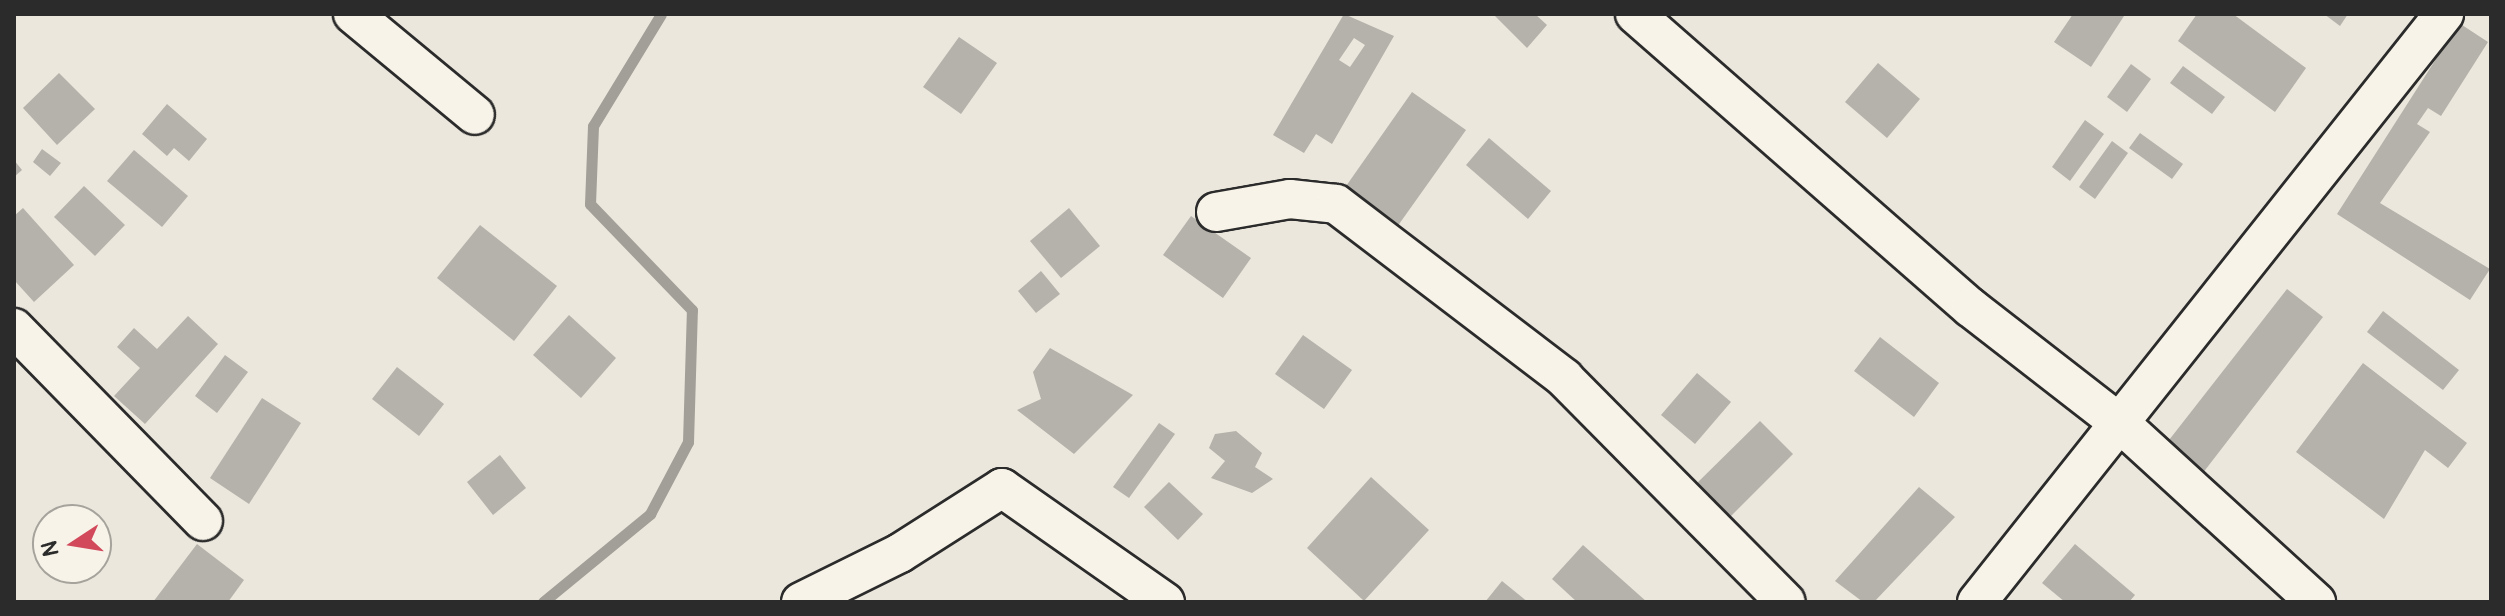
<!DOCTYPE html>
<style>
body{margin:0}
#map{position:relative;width:2505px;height:616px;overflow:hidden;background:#ebe7dd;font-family:Pangolin,sans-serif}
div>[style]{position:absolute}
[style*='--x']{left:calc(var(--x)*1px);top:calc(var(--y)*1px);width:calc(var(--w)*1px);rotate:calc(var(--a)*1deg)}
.stream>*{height:11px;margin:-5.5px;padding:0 5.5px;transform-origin:5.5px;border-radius:5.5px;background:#a29f98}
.building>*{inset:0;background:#b5b2ab}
.roads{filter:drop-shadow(2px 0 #2b2b2b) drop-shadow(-2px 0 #2b2b2b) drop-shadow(0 2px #2b2b2b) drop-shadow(0 -2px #2b2b2b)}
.street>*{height:38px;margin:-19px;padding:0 19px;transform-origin:19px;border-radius:19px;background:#f7f3e8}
span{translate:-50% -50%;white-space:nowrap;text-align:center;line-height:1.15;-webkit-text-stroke:7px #f7f3e8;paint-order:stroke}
.frame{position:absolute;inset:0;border:16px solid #2b2b2b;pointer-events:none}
.north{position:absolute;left:32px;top:504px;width:80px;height:80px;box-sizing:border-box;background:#f7f3e8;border:2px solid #a5a39c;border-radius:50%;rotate:258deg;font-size:22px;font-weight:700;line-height:32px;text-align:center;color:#2b2b2b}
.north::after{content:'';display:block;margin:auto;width:28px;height:36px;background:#d1495b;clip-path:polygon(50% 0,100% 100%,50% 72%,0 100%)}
</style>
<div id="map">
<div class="stream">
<div style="--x:543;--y:602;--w:139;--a:-39.4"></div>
<div style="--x:650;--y:514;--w:81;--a:-62.2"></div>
<div style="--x:688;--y:442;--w:132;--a:-88.3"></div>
<div style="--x:692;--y:310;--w:147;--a:-133.9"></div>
<div style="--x:590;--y:204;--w:78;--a:-87.8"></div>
<div style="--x:593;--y:126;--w:131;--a:-58.7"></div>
</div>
<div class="building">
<div style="clip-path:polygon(evenodd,1344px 14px,1394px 36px,1332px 144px,1316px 134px,1304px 153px,1273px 135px,1344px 14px,1354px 38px,1365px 45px,1350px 67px,1339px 60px,1354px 38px)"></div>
<div style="clip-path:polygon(1493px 14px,1535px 14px,1547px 25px,1527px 48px)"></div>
<div style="clip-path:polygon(2073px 14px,2124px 16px,2091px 67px,2054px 42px)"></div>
<div style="clip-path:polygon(2197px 14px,2233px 14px,2306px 68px,2275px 112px,2178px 41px)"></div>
<div style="clip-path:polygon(2324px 14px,2348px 14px,2340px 26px)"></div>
<div style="clip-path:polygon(2459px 23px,2488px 42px,2441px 116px,2428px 108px,2417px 124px,2430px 132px,2380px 203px,2490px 269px,2470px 300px,2337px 214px)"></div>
<div style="clip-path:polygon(959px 37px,997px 63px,961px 114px,923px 87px)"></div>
<div style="clip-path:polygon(1878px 63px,1920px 99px,1887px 138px,1845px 102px)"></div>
<div style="clip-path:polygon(2131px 64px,2151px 79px,2127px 112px,2107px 97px)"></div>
<div style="clip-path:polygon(2183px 66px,2225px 97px,2212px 114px,2170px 83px)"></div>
<div style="clip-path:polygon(59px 73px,95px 109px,57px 145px,23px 108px)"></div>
<div style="clip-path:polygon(1412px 92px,1466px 130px,1397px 227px,1344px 189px)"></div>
<div style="clip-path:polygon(167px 104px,207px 139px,189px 161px,174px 148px,167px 156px,142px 134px)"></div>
<div style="clip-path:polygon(2085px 120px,2104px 134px,2070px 181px,2052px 167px)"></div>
<div style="clip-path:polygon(2140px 133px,2183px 164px,2172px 179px,2129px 148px)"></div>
<div style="clip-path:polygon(1489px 138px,1551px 191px,1528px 219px,1466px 165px)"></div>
<div style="clip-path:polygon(2112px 141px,2128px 153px,2095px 199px,2079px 187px)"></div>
<div style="clip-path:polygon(42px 149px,61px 163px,50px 176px,33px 162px)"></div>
<div style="clip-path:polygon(134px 150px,188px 196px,162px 227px,107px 181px)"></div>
<div style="clip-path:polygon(14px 160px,22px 170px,14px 177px)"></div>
<div style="clip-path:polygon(84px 186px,125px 225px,95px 256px,54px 217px)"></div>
<div style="clip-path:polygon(23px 208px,74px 265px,34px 302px,14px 280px,14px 216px)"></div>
<div style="clip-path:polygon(1069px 208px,1100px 246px,1061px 278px,1030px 241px)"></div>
<div style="clip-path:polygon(1191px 216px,1251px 258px,1223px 298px,1163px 255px)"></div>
<div style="clip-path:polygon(480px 225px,557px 286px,514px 341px,437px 278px)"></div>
<div style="clip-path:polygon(1041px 271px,1060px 294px,1036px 313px,1018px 291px)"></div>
<div style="clip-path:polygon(2287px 289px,2323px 317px,2199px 478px,2162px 449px)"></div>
<div style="clip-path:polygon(2383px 311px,2459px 370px,2443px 390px,2367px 332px)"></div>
<div style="clip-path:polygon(569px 315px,616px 358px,581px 398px,533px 355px)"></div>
<div style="clip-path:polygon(188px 316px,218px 344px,145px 424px,114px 396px,140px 368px,117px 347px,134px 328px,157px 349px)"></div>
<div style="clip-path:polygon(1303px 335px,1352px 370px,1324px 409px,1275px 374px)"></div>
<div style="clip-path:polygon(1880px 337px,1939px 383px,1914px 417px,1854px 371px)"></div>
<div style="clip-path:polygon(1050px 348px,1133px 395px,1074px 454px,1017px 410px,1041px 399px,1033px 372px)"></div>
<div style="clip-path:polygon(225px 355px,248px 372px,217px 413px,195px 396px)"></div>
<div style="clip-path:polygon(2363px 363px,2467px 443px,2448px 468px,2425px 450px,2384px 519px,2296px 452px)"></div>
<div style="clip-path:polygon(397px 367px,444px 404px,419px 436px,372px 399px)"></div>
<div style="clip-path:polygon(1697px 373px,1731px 402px,1695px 444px,1661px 415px)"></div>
<div style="clip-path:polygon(262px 398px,301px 423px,249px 504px,210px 478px)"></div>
<div style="clip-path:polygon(1760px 421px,1793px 454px,1726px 521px,1693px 487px)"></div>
<div style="clip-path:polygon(1159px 423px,1175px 434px,1129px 498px,1113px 487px)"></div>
<div style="clip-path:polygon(1236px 431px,1262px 453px,1255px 467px,1273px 479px,1252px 493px,1211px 478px,1225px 461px,1209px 448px,1215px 434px)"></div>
<div style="clip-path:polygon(500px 455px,526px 488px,493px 515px,467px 482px)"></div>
<div style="clip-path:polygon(1371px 477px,1429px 530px,1364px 601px,1307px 548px)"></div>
<div style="clip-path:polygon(1169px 482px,1203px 514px,1178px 540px,1144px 507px)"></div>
<div style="clip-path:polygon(1919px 487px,1955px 517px,1874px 602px,1863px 602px,1835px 581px)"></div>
<div style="clip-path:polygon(197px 544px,244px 580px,228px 602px,153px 602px)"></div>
<div style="clip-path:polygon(2075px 544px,2135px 595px,2129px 602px,2065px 602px,2042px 583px)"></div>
<div style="clip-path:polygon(1583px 545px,1647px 602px,1577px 602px,1552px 579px)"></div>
<div style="clip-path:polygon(1502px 581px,1528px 602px,1485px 602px)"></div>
</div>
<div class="roads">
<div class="street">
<div style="--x:353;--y:14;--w:158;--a:39.6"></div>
<div style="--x:1635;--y:14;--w:446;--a:41.2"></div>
<div style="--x:1971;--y:308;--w:191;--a:37.8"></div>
<div style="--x:2122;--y:425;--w:263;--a:42.4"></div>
<div style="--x:1216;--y:212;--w:75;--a:-10"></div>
<div style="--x:1290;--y:199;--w:46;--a:6.2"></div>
<div style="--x:1336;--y:204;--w:287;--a:37.3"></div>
<div style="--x:1564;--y:378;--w:315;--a:45.3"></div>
<div style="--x:14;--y:328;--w:270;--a:45.6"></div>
<div style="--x:801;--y:602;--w:110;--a:-26.3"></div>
<div style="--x:900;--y:553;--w:121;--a:-32.5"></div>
<div style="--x:1002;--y:488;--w:199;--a:35"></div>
<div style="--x:1977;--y:602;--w:751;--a:-51.54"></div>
</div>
</div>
<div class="frame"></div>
<div class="north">N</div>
</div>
